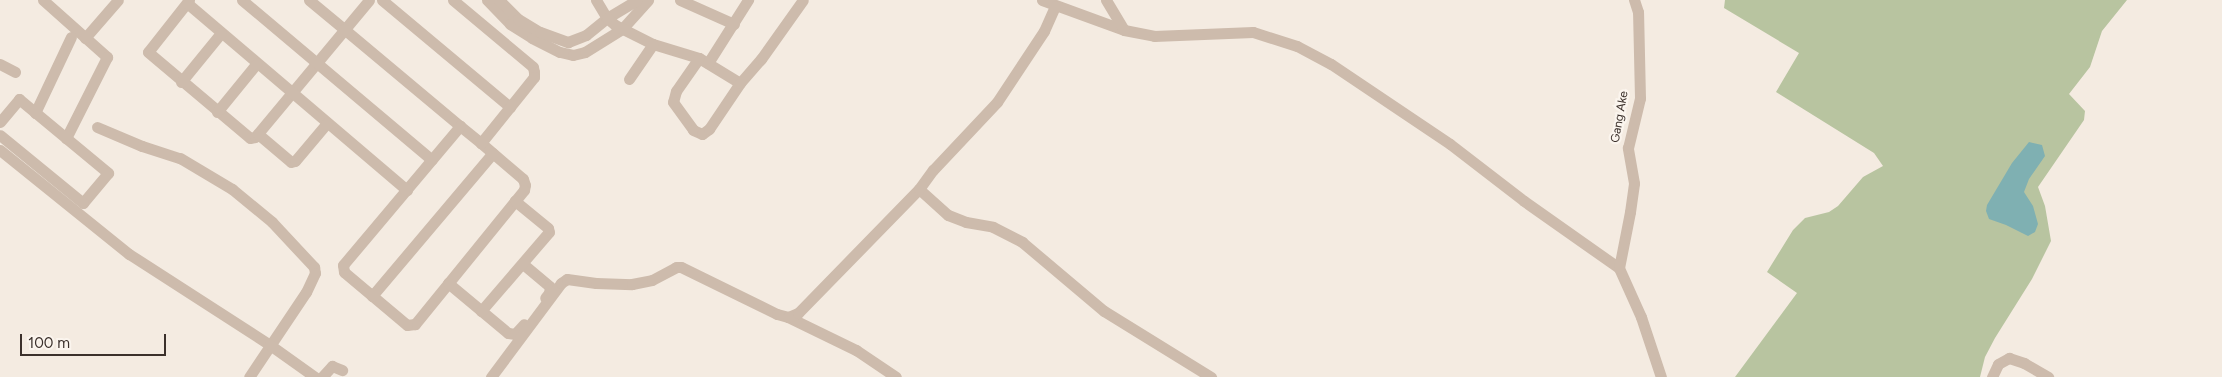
<!DOCTYPE html>
<style>
body{margin:0}
#map{position:relative;width:2222px;height:377px;overflow:hidden;background:#f4ebe1;font-family:Figtree,sans-serif}
div>[style]{position:absolute}
[style*='--x']{left:calc(var(--x)*1px);top:calc(var(--y)*1px);width:calc(var(--w)*1px);rotate:calc(var(--a)*1deg)}
.green>*{inset:0;background:#b8c4a0}
.water>*{inset:0;background:#7fb0b2}
.minor>*{height:11px;margin:-5.5px;padding:0 5.5px;transform-origin:5.5px;border-radius:5.5px;background:#cdbbac}
span{translate:-50% -50%;white-space:nowrap;text-align:center;line-height:1.15;-webkit-text-stroke:4.5px #fbf5ee;paint-order:stroke}
.street-label{font-size:12px;color:#3b302b}
.scale{position:absolute;left:20px;top:334px;width:146px;height:22px;box-sizing:border-box;border:2px solid #3b302b;border-top:0;padding-left:6px;font-size:15px;line-height:18px;white-space:nowrap;color:#3b302b;-webkit-text-stroke:4px #fbf5ee;paint-order:stroke}
</style>
<div id="map">
<div class="green">
<div style="clip-path:polygon(1725px 0,2127px 0,2102px 31px,2090px 67px,2069px 94px,2085px 111px,2084px 120px,2038px 187px,2045px 206px,2051px 241px,2032px 279px,1995px 338px,1985px 357px,1980px 377px,1735px 377px,1797px 293px,1767px 272px,1793px 230px,1805px 218px,1829px 212px,1838px 206px,1863px 177px,1883px 166px,1874px 153px,1776px 92px,1799px 53px,1724px 8px)"></div>
</div>
<div class="water">
<div style="clip-path:polygon(2029px 142px,2042px 145px,2045px 156px,2029px 179px,2024px 192px,2033px 206px,2038px 224px,2035px 232px,2028px 236px,2006px 225px,1989px 219px,1986px 211px,1987px 205px,2012px 163px)"></div>
</div>
<div class="minor">
<div style="--x:43;--y:0;--w:86;--a:41.7"></div>
<div style="--x:107;--y:57;--w:91;--a:116.8"></div>
<div style="--x:189;--y:0;--w:66;--a:128.3"></div>
<div style="--x:148;--y:52;--w:133;--a:40.1"></div>
<div style="--x:250;--y:138;--w:5;--a:-11"></div>
<div style="--x:255;--y:137;--w:178;--a:-50.2"></div>
<div style="--x:242;--y:0;--w:248;--a:40.1"></div>
<div style="--x:309;--y:0;--w:45;--a:39.6"></div>
<div style="--x:344;--y:29;--w:151;--a:39.9"></div>
<div style="--x:460;--y:126;--w:27;--a:39"></div>
<div style="--x:481;--y:143;--w:55;--a:40.6"></div>
<div style="--x:523;--y:179;--w:6;--a:72"></div>
<div style="--x:525;--y:185;--w:5;--a:101"></div>
<div style="--x:524;--y:190;--w:173;--a:129.1"></div>
<div style="--x:415;--y:324;--w:8;--a:173"></div>
<div style="--x:407;--y:325;--w:82;--a:-139.9"></div>
<div style="--x:344;--y:272;--w:7;--a:-98"></div>
<div style="--x:343;--y:265;--w:182;--a:-49.9"></div>
<div style="--x:382;--y:0;--w:167;--a:39.9"></div>
<div style="--x:453;--y:0;--w:104;--a:39.9"></div>
<div style="--x:533;--y:67;--w:5;--a:79"></div>
<div style="--x:534;--y:72;--w:5;--a:90"></div>
<div style="--x:534;--y:77;--w:85;--a:128.8"></div>
<div style="--x:487;--y:0;--w:33;--a:46"></div>
<div style="--x:510;--y:24;--w:26;--a:32"></div>
<div style="--x:532;--y:38;--w:31;--a:27"></div>
<div style="--x:560;--y:52;--w:13;--a:13"></div>
<div style="--x:573;--y:55;--w:12;--a:-14"></div>
<div style="--x:585;--y:52;--w:44;--a:-31.9"></div>
<div style="--x:622;--y:29;--w:39;--a:-48"></div>
<div style="--x:499;--y:0;--w:27;--a:45"></div>
<div style="--x:518;--y:19;--w:26;--a:31"></div>
<div style="--x:540;--y:32;--w:30;--a:20"></div>
<div style="--x:568;--y:42;--w:19;--a:-21"></div>
<div style="--x:586;--y:35;--w:27;--a:-39"></div>
<div style="--x:607;--y:18;--w:35;--a:-31"></div>
<div style="--x:596;--y:0;--w:21;--a:59"></div>
<div style="--x:607;--y:18;--w:11;--a:41"></div>
<div style="--x:615;--y:25;--w:42;--a:26.6"></div>
<div style="--x:653;--y:44;--w:48;--a:16.9"></div>
<div style="--x:699;--y:58;--w:48;--a:31.4"></div>
<div style="--x:680;--y:0;--w:59;--a:24"></div>
<div style="--x:1042;--y:0;--w:87;--a:20.1"></div>
<div style="--x:1124;--y:30;--w:31;--a:11"></div>
<div style="--x:1154;--y:36;--w:99;--a:-2.3"></div>
<div style="--x:1253;--y:32;--w:46;--a:17.7"></div>
<div style="--x:1297;--y:46;--w:38;--a:28"></div>
<div style="--x:1331;--y:64;--w:143;--a:33.9"></div>
<div style="--x:1450;--y:144;--w:93;--a:37.6"></div>
<div style="--x:1524;--y:201;--w:116;--a:35.2"></div>
<div style="--x:1619;--y:268;--w:54;--a:65.8"></div>
<div style="--x:1641;--y:317;--w:63;--a:71.6"></div>
<div style="--x:1106;--y:0;--w:35;--a:59"></div>
<div style="--x:187;--y:3;--w:289;--a:40.4"></div>
<div style="--x:85;--y:38;--w:50;--a:-49"></div>
<div style="--x:699;--y:58;--w:40;--a:124.9"></div>
<div style="--x:676;--y:91;--w:11;--a:105"></div>
<div style="--x:673;--y:102;--w:34;--a:54"></div>
<div style="--x:693;--y:130;--w:10;--a:24"></div>
<div style="--x:702;--y:134;--w:9;--a:-36"></div>
<div style="--x:709;--y:129;--w:55;--a:-56"></div>
<div style="--x:740;--y:83;--w:32;--a:-49"></div>
<div style="--x:761;--y:59;--w:72;--a:-54.6"></div>
<div style="--x:708;--y:63;--w:75;--a:-57.6"></div>
<div style="--x:0;--y:64;--w:17;--a:28"></div>
<div style="--x:629;--y:79;--w:42;--a:-55.6"></div>
<div style="--x:181;--y:82;--w:63;--a:-50.8"></div>
<div style="--x:217;--y:112;--w:63;--a:-50.8"></div>
<div style="--x:35;--y:113;--w:84;--a:-64.7"></div>
<div style="--x:0;--y:122;--w:30;--a:-50"></div>
<div style="--x:19;--y:99;--w:116;--a:39.7"></div>
<div style="--x:108;--y:173;--w:39;--a:130"></div>
<div style="--x:83;--y:203;--w:107;--a:-140.7"></div>
<div style="--x:97;--y:127;--w:49;--a:22.9"></div>
<div style="--x:142;--y:146;--w:40;--a:18"></div>
<div style="--x:180;--y:158;--w:61;--a:30.8"></div>
<div style="--x:232;--y:189;--w:52;--a:39.5"></div>
<div style="--x:272;--y:222;--w:62;--a:47"></div>
<div style="--x:314;--y:267;--w:6;--a:81"></div>
<div style="--x:315;--y:273;--w:21;--a:115"></div>
<div style="--x:306;--y:292;--w:102;--a:123.8"></div>
<div style="--x:258;--y:134;--w:43;--a:40.3"></div>
<div style="--x:291;--y:162;--w:4;--a:-14"></div>
<div style="--x:295;--y:161;--w:50;--a:-49.9"></div>
<div style="--x:0;--y:150;--w:166;--a:38.9"></div>
<div style="--x:129;--y:254;--w:168;--a:32.8"></div>
<div style="--x:270;--y:345;--w:55;--a:35.4"></div>
<div style="--x:919;--y:189;--w:39;--a:42"></div>
<div style="--x:948;--y:215;--w:19;--a:21"></div>
<div style="--x:966;--y:222;--w:27;--a:10"></div>
<div style="--x:993;--y:227;--w:33;--a:27"></div>
<div style="--x:1022;--y:242;--w:107;--a:40.1"></div>
<div style="--x:1104;--y:311;--w:126;--a:31.7"></div>
<div style="--x:523;--y:264;--w:35;--a:40"></div>
<div style="--x:550;--y:287;--w:6;--a:99"></div>
<div style="--x:549;--y:293;--w:6;--a:129"></div>
<div style="--x:1619;--y:268;--w:57;--a:-78.9"></div>
<div style="--x:1630;--y:212;--w:29;--a:-82"></div>
<div style="--x:1634;--y:183;--w:36;--a:-100"></div>
<div style="--x:1628;--y:148;--w:51;--a:-76.5"></div>
<div style="--x:1640;--y:98;--w:86;--a:-91.3"></div>
<div style="--x:1638;--y:12;--w:13;--a:-108"></div>
<div style="--x:448;--y:283;--w:78;--a:39.8"></div>
<div style="--x:508;--y:333;--w:7;--a:8"></div>
<div style="--x:515;--y:334;--w:13;--a:-48"></div>
<div style="--x:372;--y:296;--w:187;--a:-49.8"></div>
<div style="--x:481;--y:311;--w:104;--a:-49.3"></div>
<div style="--x:549;--y:232;--w:4;--a:-104"></div>
<div style="--x:548;--y:228;--w:43;--a:-140.7"></div>
<div style="--x:788;--y:317;--w:76;--a:25.9"></div>
<div style="--x:856;--y:350;--w:48;--a:34"></div>
<div style="--x:322;--y:377;--w:15;--a:-48"></div>
<div style="--x:332;--y:366;--w:11;--a:22"></div>
<div style="--x:491;--y:377;--w:117;--a:-53.3"></div>
<div style="--x:561;--y:283;--w:7;--a:-34"></div>
<div style="--x:567;--y:279;--w:29;--a:8"></div>
<div style="--x:596;--y:283;--w:36;--a:2"></div>
<div style="--x:632;--y:284;--w:20;--a:-11"></div>
<div style="--x:652;--y:280;--w:27;--a:-28"></div>
<div style="--x:676;--y:267;--w:5;--a:0"></div>
<div style="--x:681;--y:267;--w:107;--a:26.1"></div>
<div style="--x:777;--y:314;--w:11;--a:15"></div>
<div style="--x:788;--y:317;--w:11;--a:-22"></div>
<div style="--x:798;--y:313;--w:173;--a:-45.7"></div>
<div style="--x:919;--y:189;--w:24;--a:-54"></div>
<div style="--x:933;--y:170;--w:93;--a:-46.7"></div>
<div style="--x:997;--y:102;--w:85;--a:-56.5"></div>
<div style="--x:1044;--y:31;--w:27;--a:-66"></div>
<div style="--x:1992;--y:377;--w:14;--a:-65"></div>
<div style="--x:1998;--y:364;--w:13;--a:-29"></div>
<div style="--x:2009;--y:358;--w:16;--a:18"></div>
<div style="--x:2024;--y:363;--w:28;--a:30"></div>
</div>
<div class="street-label">
<span style="left:1620px;top:117px;rotate:-80deg">Gang Ake</span>
</div>
<div class="scale">100 m</div>
</div>
